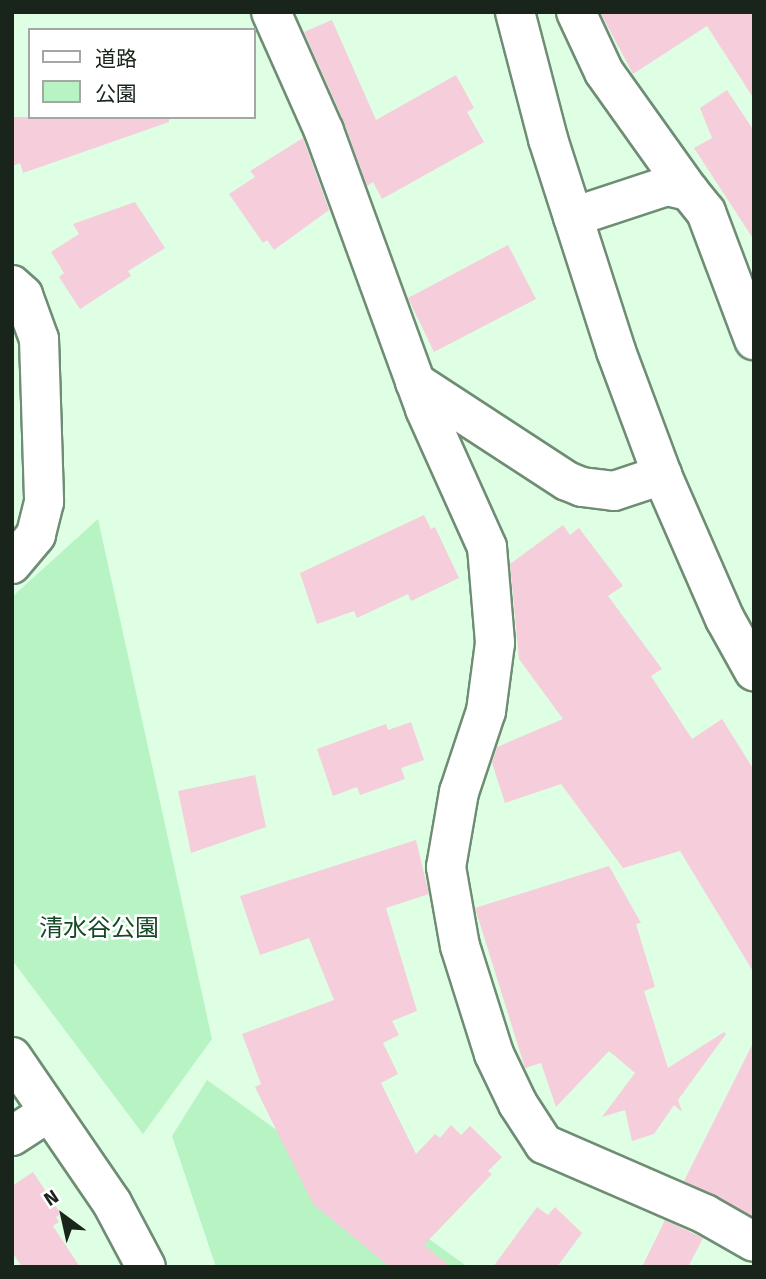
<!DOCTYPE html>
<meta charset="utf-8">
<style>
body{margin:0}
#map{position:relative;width:766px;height:1279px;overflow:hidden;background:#deffe4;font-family:"Fira Sans","Noto Sans JP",sans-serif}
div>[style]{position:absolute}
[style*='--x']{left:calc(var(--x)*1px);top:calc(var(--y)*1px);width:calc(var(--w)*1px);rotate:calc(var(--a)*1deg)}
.green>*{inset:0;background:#b7f3c3}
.building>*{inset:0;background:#f6cdda}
.roads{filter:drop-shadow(2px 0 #6f8d74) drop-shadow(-2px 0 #6f8d74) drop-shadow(0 2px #6f8d74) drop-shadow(0 -2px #6f8d74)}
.minor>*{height:38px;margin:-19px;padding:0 19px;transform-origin:19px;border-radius:19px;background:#fff}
span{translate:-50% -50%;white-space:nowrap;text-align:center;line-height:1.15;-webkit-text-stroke:5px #fff;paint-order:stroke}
.park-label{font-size:24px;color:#154824}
.frame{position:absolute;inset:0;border:14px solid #19251b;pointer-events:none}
.legend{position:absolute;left:28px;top:28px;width:228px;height:91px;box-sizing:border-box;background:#fff;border:2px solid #a3a8a4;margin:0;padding:9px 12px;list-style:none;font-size:21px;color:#19251b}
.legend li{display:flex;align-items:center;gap:14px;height:35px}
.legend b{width:35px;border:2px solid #a3a8a4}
.north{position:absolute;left:28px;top:1181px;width:70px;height:70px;-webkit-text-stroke:5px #fff;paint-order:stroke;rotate:327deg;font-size:19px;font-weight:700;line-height:28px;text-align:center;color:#19251b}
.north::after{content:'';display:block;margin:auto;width:24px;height:32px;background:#19251b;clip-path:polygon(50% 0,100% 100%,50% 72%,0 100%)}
</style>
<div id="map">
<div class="green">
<div style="clip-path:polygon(98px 519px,212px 1039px,143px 1134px,12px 960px,12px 597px)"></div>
<div style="clip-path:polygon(207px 1080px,468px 1267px,216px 1267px,172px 1136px)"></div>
</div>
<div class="building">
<div style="clip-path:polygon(600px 12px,754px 12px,754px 99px,707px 26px,633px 74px)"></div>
<div style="clip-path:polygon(332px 20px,376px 120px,456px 75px,474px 108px,467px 112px,484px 142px,382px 199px,373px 182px,367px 186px,344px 122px,304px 32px)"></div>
<div style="clip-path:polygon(727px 90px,754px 131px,754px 240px,694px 148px,712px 138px,700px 108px)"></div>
<div style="clip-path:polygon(12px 117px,169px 117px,169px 122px,23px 173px,20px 163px,12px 166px)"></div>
<div style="clip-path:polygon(303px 138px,329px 210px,274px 250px,267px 240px,263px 243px,229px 194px,255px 177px,250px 171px)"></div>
<div style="clip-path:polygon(135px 202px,165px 248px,128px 271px,131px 276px,80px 309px,59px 277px,64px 273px,51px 252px,79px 234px,73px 224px)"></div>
<div style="clip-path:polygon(508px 245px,536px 299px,434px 352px,408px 298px)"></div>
<div style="clip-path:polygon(424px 515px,431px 529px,435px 527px,459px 578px,411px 601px,408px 594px,357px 618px,354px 611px,317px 624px,300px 573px)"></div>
<div style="clip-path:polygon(563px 525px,570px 535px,579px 528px,623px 586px,608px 596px,662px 669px,651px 676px,692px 739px,722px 719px,754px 770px,754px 973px,680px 851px,623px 868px,561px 784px,505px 803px,492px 763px,497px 747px,563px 719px,519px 659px,510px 564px)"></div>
<div style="clip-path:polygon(411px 722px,424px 760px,401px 768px,405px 779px,360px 795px,357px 787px,333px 796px,317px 749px,386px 724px,388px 730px)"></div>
<div style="clip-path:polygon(255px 775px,266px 827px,191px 853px,178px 791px)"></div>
<div style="clip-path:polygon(416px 840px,429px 894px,386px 908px,417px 1011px,392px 1021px,399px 1035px,383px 1043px,398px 1074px,381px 1083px,416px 1154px,435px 1134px,440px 1138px,451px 1125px,461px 1135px,470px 1126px,502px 1157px,488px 1171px,492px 1174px,424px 1245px,451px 1267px,390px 1267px,313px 1204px,255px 1087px,261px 1084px,242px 1034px,334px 1000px,309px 938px,260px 955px,240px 896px)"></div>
<div style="clip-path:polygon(609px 866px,641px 923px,636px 924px,655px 987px,644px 991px,668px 1068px,724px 1032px,726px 1034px,678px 1100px,682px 1112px,674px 1105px,654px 1134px,632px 1141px,625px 1110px,602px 1117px,635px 1073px,609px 1051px,556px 1107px,541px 1063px,525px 1068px,475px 908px)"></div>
<div style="clip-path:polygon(754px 1041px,754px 1217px,684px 1181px)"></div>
<div style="clip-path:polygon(33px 1172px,61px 1214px,56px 1217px,59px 1222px,53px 1226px,80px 1267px,22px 1267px,12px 1252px,12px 1186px)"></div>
<div style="clip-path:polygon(537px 1207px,548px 1215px,555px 1207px,582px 1233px,557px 1267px,493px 1267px)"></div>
<div style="clip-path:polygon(665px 1220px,703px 1238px,688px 1267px,642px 1267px)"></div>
</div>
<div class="roads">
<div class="minor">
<div style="--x:271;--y:12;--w:130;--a:66"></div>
<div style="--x:324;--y:131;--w:296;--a:70"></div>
<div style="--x:425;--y:409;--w:151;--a:65.8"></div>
<div style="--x:487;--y:547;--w:96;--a:85.2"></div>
<div style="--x:495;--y:643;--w:69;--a:97.5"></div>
<div style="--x:486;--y:711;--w:85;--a:108.4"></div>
<div style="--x:459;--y:792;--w:76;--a:99.8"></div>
<div style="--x:446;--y:867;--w:80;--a:80"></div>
<div style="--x:460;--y:946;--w:113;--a:72.5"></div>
<div style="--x:494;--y:1054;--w:55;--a:64.4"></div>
<div style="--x:518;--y:1104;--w:48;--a:57"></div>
<div style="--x:544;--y:1144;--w:176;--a:23.5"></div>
<div style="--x:705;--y:1214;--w:56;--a:29.7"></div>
<div style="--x:515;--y:12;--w:131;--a:75.4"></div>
<div style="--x:548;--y:139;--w:223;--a:72.2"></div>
<div style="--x:616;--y:351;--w:132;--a:69.6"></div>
<div style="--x:662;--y:475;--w:157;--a:66.4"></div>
<div style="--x:725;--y:619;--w:60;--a:60.9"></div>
<div style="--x:576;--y:12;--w:66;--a:65"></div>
<div style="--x:604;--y:72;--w:146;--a:54.5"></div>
<div style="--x:573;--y:217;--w:99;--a:-18.3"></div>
<div style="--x:667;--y:186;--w:23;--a:13"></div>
<div style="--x:689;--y:191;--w:27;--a:51"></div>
<div style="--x:706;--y:212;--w:137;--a:69.4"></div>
<div style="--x:12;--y:285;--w:15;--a:42"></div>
<div style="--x:23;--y:295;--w:47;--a:70"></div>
<div style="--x:39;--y:339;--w:163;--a:88.2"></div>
<div style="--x:44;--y:502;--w:34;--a:104"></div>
<div style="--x:36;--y:535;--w:38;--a:130"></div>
<div style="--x:415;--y:382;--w:181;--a:33.1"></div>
<div style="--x:567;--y:481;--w:16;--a:22"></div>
<div style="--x:582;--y:487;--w:32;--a:7"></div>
<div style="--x:614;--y:491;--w:51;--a:-18.4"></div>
<div style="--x:12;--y:1057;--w:177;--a:55.6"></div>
<div style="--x:112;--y:1203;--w:72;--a:62"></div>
<div style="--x:12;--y:1136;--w:44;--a:-33"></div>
</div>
</div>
<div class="park-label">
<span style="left:99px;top:929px">清水谷公園</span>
</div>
<div class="frame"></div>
<ul class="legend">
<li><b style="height:9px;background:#fff"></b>道路</li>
<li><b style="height:19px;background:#b7f3c3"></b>公園</li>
</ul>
<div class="north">N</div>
</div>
